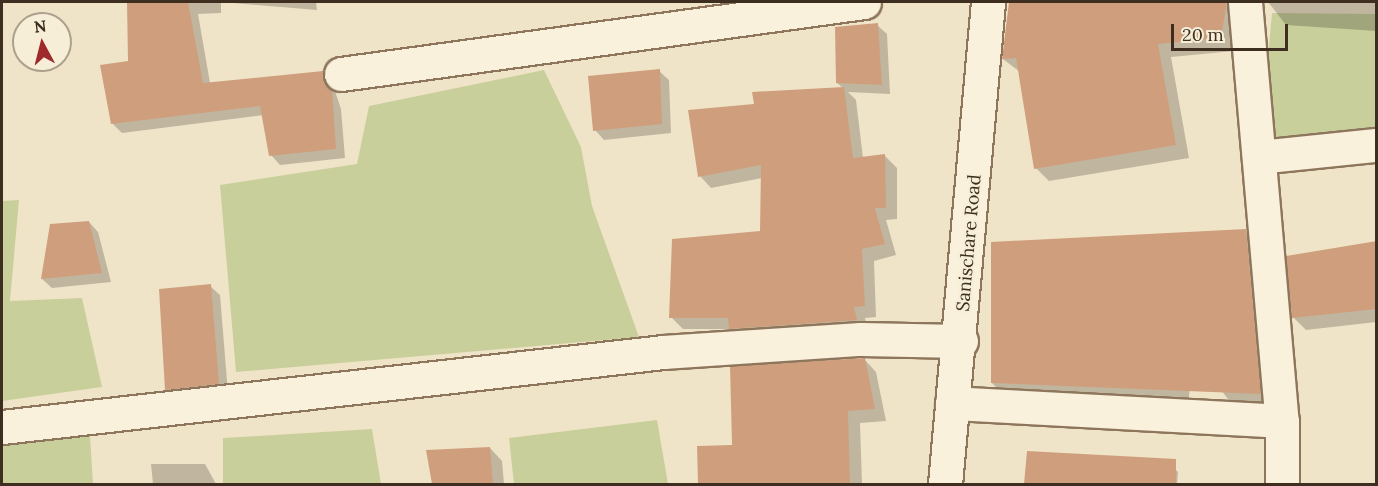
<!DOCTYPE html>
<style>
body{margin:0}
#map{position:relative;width:1378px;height:486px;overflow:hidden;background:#f0e4c8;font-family:Lora,serif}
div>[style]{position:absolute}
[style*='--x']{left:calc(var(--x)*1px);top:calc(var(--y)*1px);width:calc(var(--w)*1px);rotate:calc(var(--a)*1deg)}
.green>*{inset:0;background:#c9cf9b}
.shadow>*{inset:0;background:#0003}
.building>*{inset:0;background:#cf9f7d}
.roads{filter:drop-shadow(2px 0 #8d765c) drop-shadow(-2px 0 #8d765c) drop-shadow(0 2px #8d765c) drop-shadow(0 -2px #8d765c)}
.street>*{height:33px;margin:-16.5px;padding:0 16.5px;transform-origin:16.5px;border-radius:16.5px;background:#faf1dc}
.secondary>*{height:33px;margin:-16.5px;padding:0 16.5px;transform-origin:16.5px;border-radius:16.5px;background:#faf1dc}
span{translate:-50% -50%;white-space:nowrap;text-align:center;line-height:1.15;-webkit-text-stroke:4.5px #f7eed8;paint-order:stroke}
.street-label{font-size:18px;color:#3d2e20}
.frame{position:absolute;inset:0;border:3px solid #3d2e20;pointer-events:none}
.north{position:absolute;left:12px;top:12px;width:60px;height:60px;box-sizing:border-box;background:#f7eed8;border:2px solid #ada18e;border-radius:50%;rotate:353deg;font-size:16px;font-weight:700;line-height:24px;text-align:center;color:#3d2e20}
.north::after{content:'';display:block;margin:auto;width:21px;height:27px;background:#9e2a2b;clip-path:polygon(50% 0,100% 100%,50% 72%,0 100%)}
.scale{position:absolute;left:1171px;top:24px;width:117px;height:27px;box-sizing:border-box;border:3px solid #3d2e20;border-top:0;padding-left:8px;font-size:18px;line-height:21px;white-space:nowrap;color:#3d2e20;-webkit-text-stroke:4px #f7eed8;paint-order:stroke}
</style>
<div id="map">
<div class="green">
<div style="clip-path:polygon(1272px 13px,1376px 14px,1376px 145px,1259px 157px)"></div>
<div style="clip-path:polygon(544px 70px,581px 147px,592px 206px,639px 337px,236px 372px,220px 185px,357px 164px,369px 106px)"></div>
<div style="clip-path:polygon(19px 200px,10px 301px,82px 298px,102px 387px,2px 401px,2px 201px)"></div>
<div style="clip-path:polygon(89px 419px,93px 484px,2px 484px,2px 431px)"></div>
<div style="clip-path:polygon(657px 420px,668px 484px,514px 484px,509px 438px)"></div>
<div style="clip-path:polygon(372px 429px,381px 484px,223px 484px,223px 438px)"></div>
</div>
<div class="shadow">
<div style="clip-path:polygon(128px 2px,316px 2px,317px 10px,221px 2px,221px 13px,198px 14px,210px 83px,332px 82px,341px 109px,345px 158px,280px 165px,271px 155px,264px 115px,122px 133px,112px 123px,129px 63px)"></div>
<div style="clip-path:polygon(349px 2px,425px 2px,425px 3px)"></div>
<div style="clip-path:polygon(1013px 2px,1244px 2px,1234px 51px,1171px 57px,1189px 158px,1049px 181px,1036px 168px,1020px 72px,1003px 59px)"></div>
<div style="clip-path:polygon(1268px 2px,1376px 2px,1376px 31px,1286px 25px)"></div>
<div style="clip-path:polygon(877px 25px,887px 34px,890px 94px,848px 92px,856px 100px,863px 158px,885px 156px,897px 168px,897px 219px,886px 220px,896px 255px,874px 261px,876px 317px,865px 318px,868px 332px,742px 340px,731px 329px,683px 329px,671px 317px,762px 233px,762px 178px,711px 188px,700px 176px,755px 106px,843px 88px,837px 83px)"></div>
<div style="clip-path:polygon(659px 71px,669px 80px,671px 133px,604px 140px,595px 130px)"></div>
<div style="clip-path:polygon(89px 222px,98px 232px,111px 282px,52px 288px,42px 279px,52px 225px)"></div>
<div style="clip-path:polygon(1246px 231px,1260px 245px,1274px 407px,1233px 406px,1194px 353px,1188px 404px,1006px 397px,992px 383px)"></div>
<div style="clip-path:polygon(1376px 243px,1376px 322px,1306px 330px,1293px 317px)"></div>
<div style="clip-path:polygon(210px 286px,220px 295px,228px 393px,176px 399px,166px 389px)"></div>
<div style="clip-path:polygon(864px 359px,876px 372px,886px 421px,860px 423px,862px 484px,699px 484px,698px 448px,733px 446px)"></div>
<div style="clip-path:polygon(490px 448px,502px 461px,504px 484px,433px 484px,428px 452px)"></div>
<div style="clip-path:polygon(1028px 453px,1166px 460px,1178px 472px,1177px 484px,1026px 484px)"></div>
<div style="clip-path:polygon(151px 464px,205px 464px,216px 484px,153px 484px)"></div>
</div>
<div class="building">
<div style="clip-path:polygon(127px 2px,188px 2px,203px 83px,323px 71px,332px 90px,336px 149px,269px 156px,260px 106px,111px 124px,100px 65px,128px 61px)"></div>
<div style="clip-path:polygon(1009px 2px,1227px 2px,1221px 38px,1158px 44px,1176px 145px,1034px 169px,1016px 58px,1002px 59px)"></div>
<div style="clip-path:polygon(878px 23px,882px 85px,836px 83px,835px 27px)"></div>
<div style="clip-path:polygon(660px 69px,662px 124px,593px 131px,588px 76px)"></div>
<div style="clip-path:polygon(844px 87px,853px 158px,885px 154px,886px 208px,875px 208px,885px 244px,862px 249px,865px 306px,854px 307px,857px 320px,729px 329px,728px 318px,669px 318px,672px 239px,760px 231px,761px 165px,698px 177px,688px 110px,754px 104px,752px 92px)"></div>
<div style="clip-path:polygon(89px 221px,102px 273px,41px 279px,50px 224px)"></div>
<div style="clip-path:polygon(1246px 229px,1261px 394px,991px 383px,991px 242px)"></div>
<div style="clip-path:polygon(1377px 241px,1377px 309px,1292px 318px,1286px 256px)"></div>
<div style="clip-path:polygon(211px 284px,219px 384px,165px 390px,159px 289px)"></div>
<div style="clip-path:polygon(865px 358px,875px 409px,848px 411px,850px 484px,698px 484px,697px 446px,732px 445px,730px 366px)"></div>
<div style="clip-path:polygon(490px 447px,493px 484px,432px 484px,426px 450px)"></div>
<div style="clip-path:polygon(1027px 451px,1176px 459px,1176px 484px,1024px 484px)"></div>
</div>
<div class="roads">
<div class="street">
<div style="--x:1245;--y:2;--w:421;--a:85"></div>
<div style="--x:1282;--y:421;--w:63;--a:90"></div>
<div style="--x:341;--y:74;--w:528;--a:-7.84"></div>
<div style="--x:1259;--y:157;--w:118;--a:-5.9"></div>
<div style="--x:952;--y:403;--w:330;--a:3.1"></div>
<div style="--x:2;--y:427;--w:665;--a:-6.47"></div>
<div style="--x:663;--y:352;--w:198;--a:-3.8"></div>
<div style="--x:861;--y:339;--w:100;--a:1.1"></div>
</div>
<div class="secondary">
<div style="--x:945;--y:484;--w:484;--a:-84.9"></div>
</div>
</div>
<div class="street-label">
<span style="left:969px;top:243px;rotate:-85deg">Sanischare Road</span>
</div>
<div class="frame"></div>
<div class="north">N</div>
<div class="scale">20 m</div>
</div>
